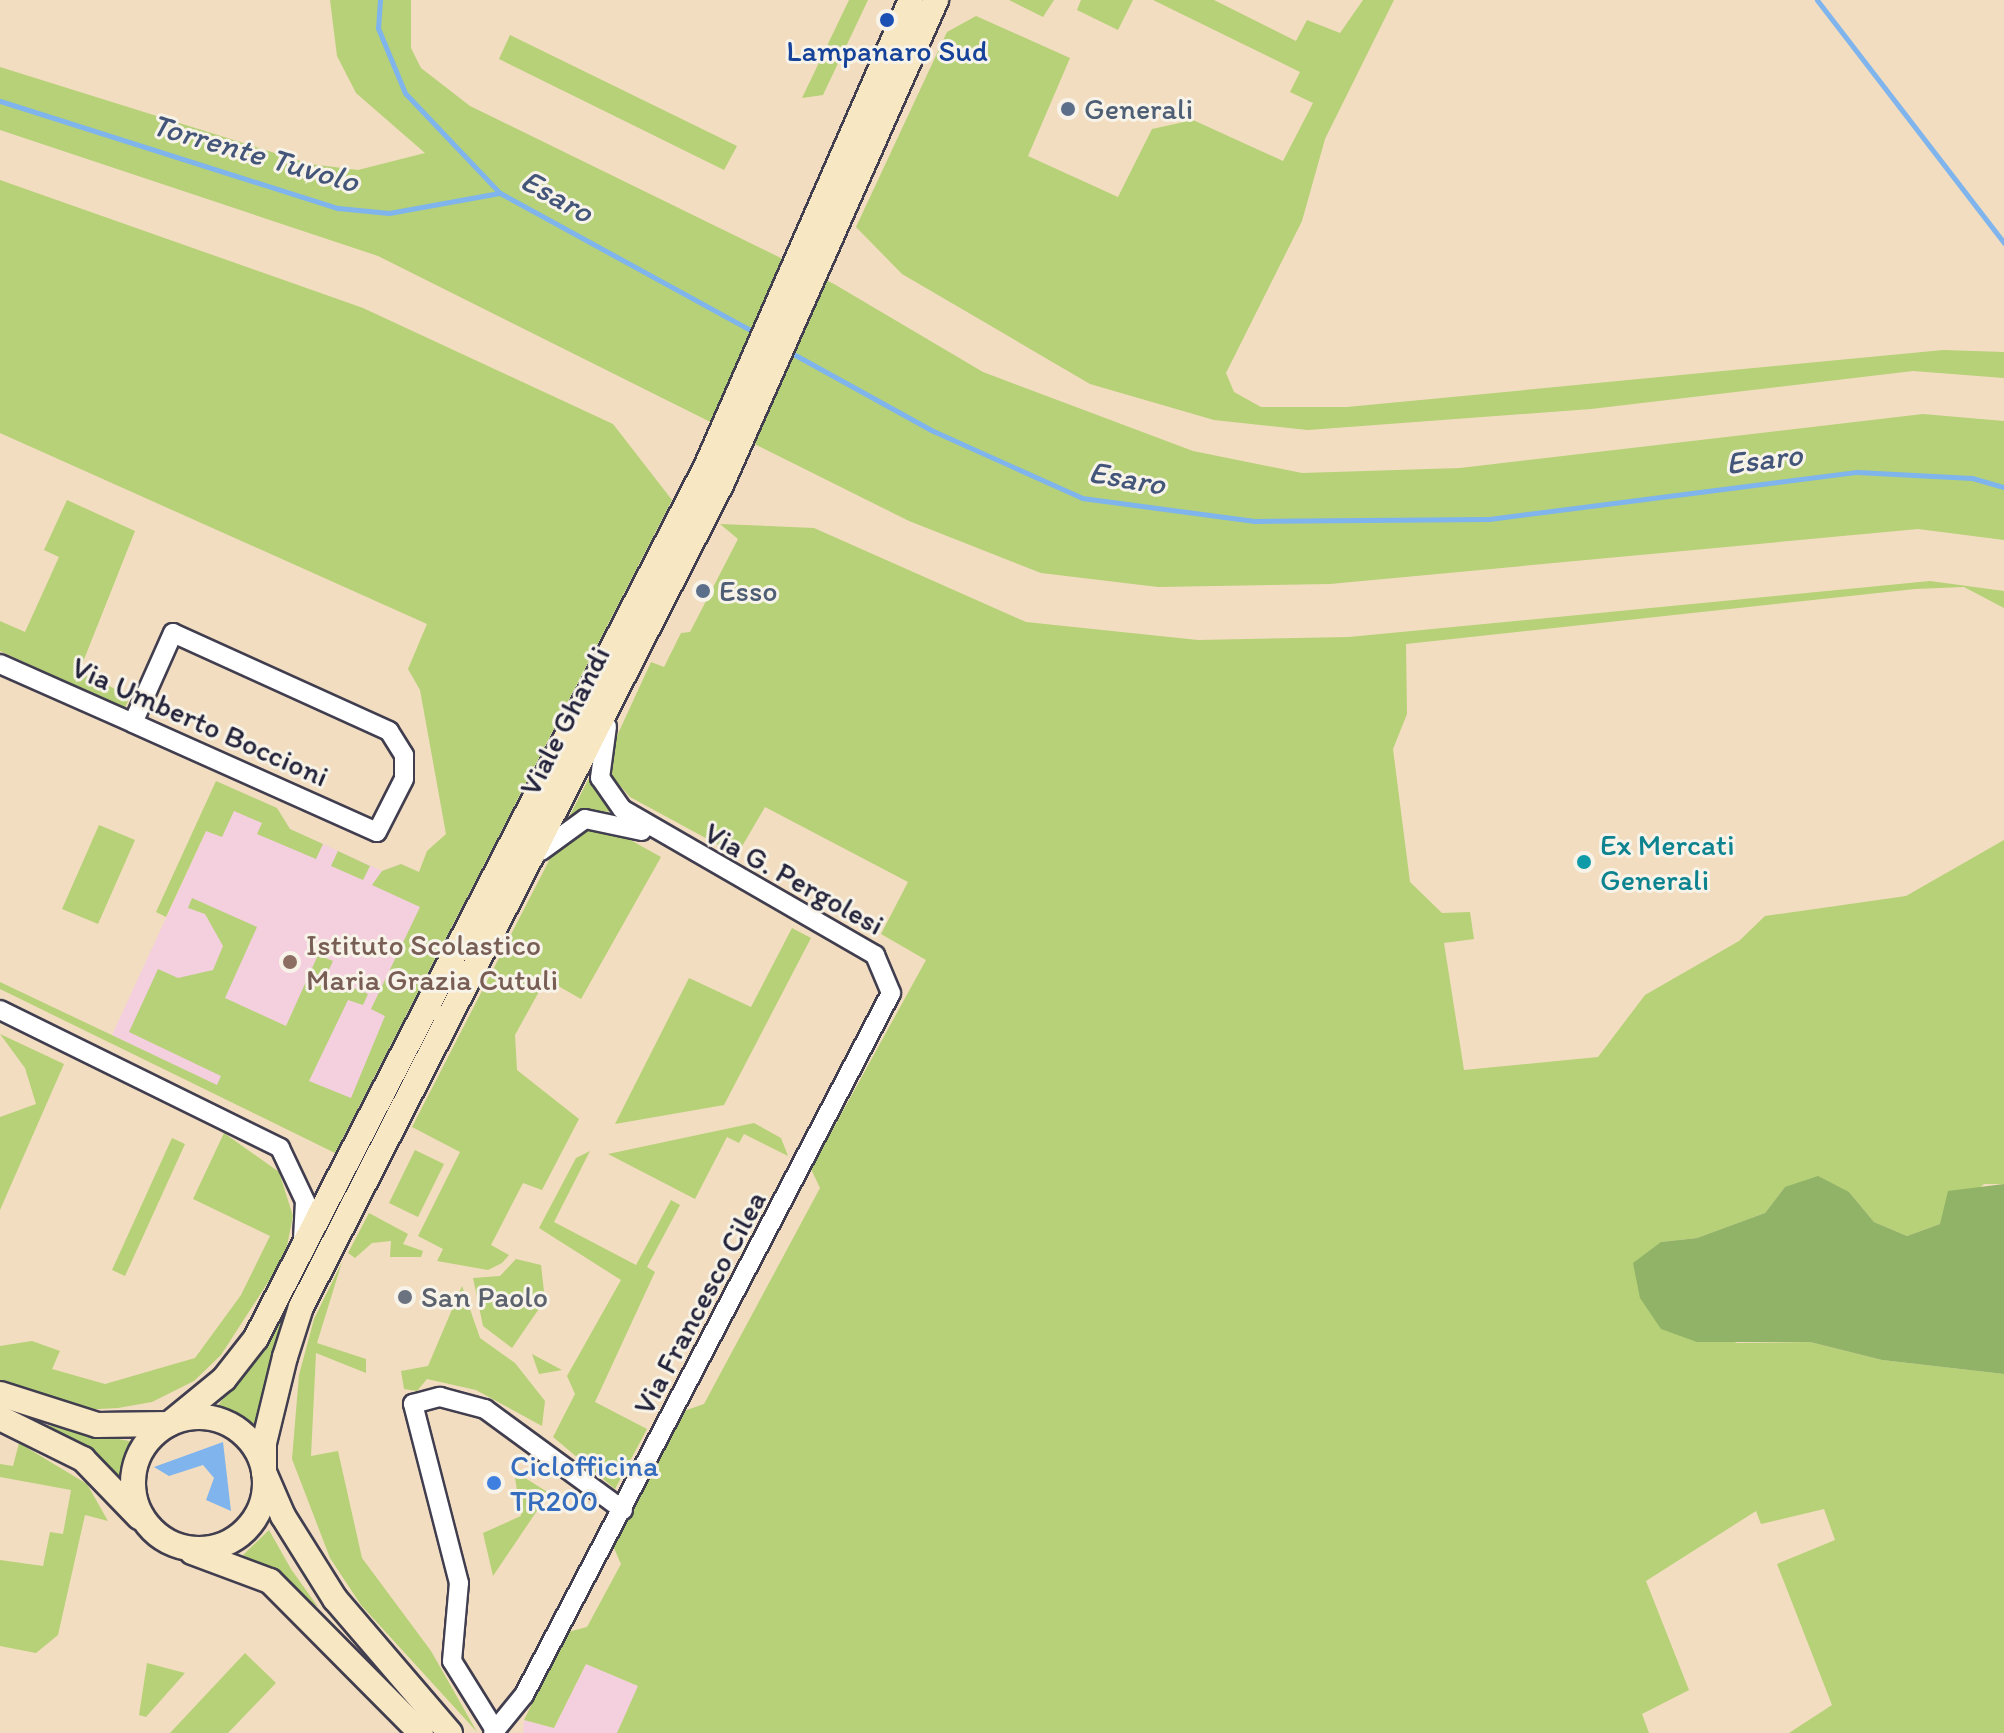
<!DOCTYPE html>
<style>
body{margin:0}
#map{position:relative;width:2004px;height:1733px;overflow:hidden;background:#f2ddc0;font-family:Itim,sans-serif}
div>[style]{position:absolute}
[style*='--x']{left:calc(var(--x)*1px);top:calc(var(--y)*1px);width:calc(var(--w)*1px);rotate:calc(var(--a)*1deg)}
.built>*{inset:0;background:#f4cfde}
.green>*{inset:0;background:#b6d177}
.forest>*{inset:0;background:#90b368}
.water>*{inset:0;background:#7fb4ed}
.stream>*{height:5px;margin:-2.5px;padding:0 2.5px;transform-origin:2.5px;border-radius:2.5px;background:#7fb4ed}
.roads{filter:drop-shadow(2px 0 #413e4f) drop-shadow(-2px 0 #413e4f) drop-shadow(0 2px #413e4f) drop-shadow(0 -2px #413e4f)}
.street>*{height:18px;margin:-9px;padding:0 9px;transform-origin:9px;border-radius:9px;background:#fff}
.secondary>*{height:24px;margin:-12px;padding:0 12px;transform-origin:12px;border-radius:12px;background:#f8e7c3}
.secondary>.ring{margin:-12px;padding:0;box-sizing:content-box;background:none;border:24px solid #f8e7c3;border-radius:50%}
.dots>*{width:22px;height:22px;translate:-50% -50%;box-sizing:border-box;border:4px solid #f7f3e8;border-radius:50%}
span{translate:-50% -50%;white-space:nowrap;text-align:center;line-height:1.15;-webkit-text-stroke:6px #f7f3e8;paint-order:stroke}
.transit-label{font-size:30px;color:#164399}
.service-label{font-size:30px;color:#4e5e75}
.left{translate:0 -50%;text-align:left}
.street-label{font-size:30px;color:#22223b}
.culture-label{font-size:30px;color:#0d838f}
.education-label{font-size:30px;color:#785e54}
.worship-label{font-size:30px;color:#5b616d}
.shop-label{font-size:30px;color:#366cbe}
.water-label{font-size:32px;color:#435579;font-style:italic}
</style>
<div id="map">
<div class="built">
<div style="clip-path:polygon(227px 786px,277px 808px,290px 829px,382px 871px,401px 864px,468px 896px,339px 1146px,112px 1035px)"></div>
<div style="clip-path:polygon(586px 1664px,638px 1686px,708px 1733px,523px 1733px,524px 1720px,554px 1728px)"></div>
</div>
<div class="green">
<div style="clip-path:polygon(330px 0,411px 0,411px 48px,421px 68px,470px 106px,834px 284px,983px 372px,1193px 451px,1302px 473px,1460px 468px,1923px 414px,2004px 421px,2004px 540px,1918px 529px,1330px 584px,1158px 587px,1041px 573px,909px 521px,378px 256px,0 130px,0 67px,310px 164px,358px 170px,425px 153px,356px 93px,337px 56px)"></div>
<div style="clip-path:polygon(849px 0,868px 0,823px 95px,802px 98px)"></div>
<div style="clip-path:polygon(1009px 0,1054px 0,1043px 17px)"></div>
<div style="clip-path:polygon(1081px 0,1133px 0,1118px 30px,1077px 10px)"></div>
<div style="clip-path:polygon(1153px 0,1214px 0,1296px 41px,1307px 20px,1340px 33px,1363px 0,1394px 0,1325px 139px,1302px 221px,1226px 373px,1234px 392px,1261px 407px,1347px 407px,1943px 350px,2004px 352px,2004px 378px,1913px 371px,1591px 409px,1308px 430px,1214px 420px,1090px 384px,902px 274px,856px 227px,947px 32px,976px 16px,1070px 58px,1028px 156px,1118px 197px,1152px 129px,1193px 120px,1283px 161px,1313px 103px,1290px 92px,1300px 72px)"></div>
<div style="clip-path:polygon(510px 35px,737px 146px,724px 170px,499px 59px)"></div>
<div style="clip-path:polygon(0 180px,363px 308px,613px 424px,672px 500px,335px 1153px,0 989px,0 982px,217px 1085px,221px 1076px,129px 1032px,158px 969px,178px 978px,213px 970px,223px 946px,205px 914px,188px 908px,192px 898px,257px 927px,225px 998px,286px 1026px,318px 955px,333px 961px,326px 976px,368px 994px,363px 1005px,348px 1000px,309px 1081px,351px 1098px,385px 1016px,371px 1009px,420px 907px,372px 885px,382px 871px,401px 864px,419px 872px,427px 851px,446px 834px,420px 690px,408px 669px,427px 624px,0 433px)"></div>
<div style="clip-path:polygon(67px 500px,135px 531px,79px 672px,130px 696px,125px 708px,0 651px,0 621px,25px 632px,59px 557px,44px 550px)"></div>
<div style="clip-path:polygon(720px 524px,814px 528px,1026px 622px,1198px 640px,1349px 637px,1930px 581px,2004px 591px,2004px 608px,1964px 587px,1915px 589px,1406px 644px,1407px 714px,1393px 749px,1410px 882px,1442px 913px,1470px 912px,1474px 939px,1444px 943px,1464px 1070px,1598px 1057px,1645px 995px,1739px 941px,1765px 916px,1906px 896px,2004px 840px,2004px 1184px,1984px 1184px,1940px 1224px,1907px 1236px,1874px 1222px,1849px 1192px,1785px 1187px,1765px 1213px,1697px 1238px,1661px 1242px,1736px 1343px,1810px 1342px,1882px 1360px,2004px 1374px,2004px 1733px,1789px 1733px,1832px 1705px,1777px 1564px,1835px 1540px,1824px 1509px,1761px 1524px,1756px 1511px,1646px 1581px,1689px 1690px,1642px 1714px,1649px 1733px,617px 1733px,638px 1686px,586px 1664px,554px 1728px,524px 1720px,568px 1632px,587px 1627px,621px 1564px,613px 1546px,684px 1411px,704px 1404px,820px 1188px,811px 1169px,926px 960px,881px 934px,908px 882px,765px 807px,737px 855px,630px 797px,609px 773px,610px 751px,651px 662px,664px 667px,681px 633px,690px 632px,738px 539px)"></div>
<div style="clip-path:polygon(591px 774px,614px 811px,570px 815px)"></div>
<div style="clip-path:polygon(216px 781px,277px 808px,290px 829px,323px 844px,316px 859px,257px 834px,262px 823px,234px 811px,222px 837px,206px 831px,166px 917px,156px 912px)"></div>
<div style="clip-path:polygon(99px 825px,135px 840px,98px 924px,62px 909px)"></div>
<div style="clip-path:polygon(589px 829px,616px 832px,661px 857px,581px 999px,546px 979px,515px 1035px,517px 1070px,579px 1119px,542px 1190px,523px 1183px,491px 1245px,509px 1255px,502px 1263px,488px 1270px,437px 1261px,443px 1249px,418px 1236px,460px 1152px,412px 1127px,555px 849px)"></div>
<div style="clip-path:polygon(338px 851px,370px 866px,363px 880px,331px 866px)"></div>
<div style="clip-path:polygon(792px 928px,811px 938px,724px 1105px,615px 1124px,689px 978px,751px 1007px)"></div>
<div style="clip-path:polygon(0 1034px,64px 1064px,0 1210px,0 1117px,36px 1104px,25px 1068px)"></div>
<div style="clip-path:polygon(754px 1123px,781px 1138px,788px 1156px,744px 1134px,739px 1143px,727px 1137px,695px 1199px,608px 1154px)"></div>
<div style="clip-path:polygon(224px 1133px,279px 1172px,293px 1216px,285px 1256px,221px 1355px,194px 1381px,152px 1402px,118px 1408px,80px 1410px,0 1384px,0 1346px,32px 1341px,60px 1351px,52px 1369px,105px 1384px,195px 1358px,241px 1295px,270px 1236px,193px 1199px)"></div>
<div style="clip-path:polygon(172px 1138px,185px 1144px,125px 1276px,112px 1270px)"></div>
<div style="clip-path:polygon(415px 1150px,444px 1164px,418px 1217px,389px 1203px)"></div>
<div style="clip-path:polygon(590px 1151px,554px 1222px,636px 1265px,671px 1200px,680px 1205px,647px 1267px,655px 1272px,595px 1402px,647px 1429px,615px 1489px,553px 1437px,575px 1394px,567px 1376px,621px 1280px,539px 1228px,576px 1158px)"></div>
<div style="clip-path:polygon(369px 1213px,408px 1234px,403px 1244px,423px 1251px,421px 1257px,390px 1257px,391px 1241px,372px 1243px,355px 1258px,348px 1253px)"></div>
<div style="clip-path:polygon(516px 1259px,541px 1265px,545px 1300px,512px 1348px,483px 1326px,473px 1278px,500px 1276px)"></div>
<div style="clip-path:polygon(342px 1262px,317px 1343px,366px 1359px,366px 1373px,316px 1353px,311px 1456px,338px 1451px,362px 1558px,431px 1651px,477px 1732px,361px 1605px,330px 1558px,292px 1459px,299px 1375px,314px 1319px)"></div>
<div style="clip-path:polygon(462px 1286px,480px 1338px,515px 1363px,545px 1401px,542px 1426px,476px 1390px,427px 1379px,417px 1391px,404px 1389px,401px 1371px,428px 1366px)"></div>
<div style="clip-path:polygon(287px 1314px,257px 1432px,216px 1408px)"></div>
<div style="clip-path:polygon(532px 1354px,562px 1370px,539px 1374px)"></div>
<div style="clip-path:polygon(47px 1425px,134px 1442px,122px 1481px,105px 1463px)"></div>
<div style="clip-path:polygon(19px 1443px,87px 1484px,108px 1521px,85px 1515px,58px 1635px,36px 1653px,0 1646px,0 1560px,43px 1566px,50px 1532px,63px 1534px,71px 1490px,0 1477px,0 1464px,13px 1466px)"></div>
<div style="clip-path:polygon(514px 1471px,549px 1493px,493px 1576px,483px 1533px,521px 1516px)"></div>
<div style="clip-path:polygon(269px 1530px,291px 1569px,318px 1607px,243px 1555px)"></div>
<div style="clip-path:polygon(245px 1653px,276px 1683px,228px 1733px,170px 1733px)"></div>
<div style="clip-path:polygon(147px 1663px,185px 1673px,146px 1717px,139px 1715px)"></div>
</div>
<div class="forest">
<div style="clip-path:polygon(1818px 1176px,1849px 1192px,1874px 1222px,1907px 1236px,1940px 1224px,1948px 1191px,2004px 1184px,2004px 1374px,1882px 1360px,1810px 1342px,1697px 1342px,1661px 1329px,1640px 1298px,1633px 1263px,1661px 1242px,1697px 1238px,1765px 1213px,1785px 1187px)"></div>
</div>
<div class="water">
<div style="clip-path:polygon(223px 1442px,231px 1511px,206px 1500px,214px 1478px,203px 1465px,169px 1476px,154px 1467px)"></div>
</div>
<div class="stream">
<div style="--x:380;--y:0;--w:28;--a:94"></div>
<div style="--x:378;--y:28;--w:70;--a:67.4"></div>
<div style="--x:405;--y:93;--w:138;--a:46.5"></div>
<div style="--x:500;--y:193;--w:295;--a:28.7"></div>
<div style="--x:1817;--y:0;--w:307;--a:52.4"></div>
<div style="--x:0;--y:101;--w:355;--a:17.6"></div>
<div style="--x:338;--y:208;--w:51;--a:5.6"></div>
<div style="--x:389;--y:213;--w:112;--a:-10.3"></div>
<div style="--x:788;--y:351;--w:163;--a:28.9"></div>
<div style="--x:931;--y:430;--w:166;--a:24.2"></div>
<div style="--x:1082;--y:498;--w:174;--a:7.6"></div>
<div style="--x:1254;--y:521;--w:235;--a:-0.5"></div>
<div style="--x:1489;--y:519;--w:371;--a:-7.3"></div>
<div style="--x:1857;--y:472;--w:115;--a:3"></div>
<div style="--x:1972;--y:478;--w:33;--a:16"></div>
</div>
<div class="roads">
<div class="street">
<div style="--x:0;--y:664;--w:145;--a:23.9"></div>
<div style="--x:133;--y:723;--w:267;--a:24.1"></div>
<div style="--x:377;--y:832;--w:59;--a:-63"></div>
<div style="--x:404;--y:779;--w:24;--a:-90"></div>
<div style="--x:404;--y:755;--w:28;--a:-122"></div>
<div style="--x:389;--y:731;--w:237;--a:-155.6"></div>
<div style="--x:173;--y:633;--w:98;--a:114"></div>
<div style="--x:541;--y:851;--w:54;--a:-36"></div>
<div style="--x:585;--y:819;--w:58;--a:11.9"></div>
<div style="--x:0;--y:1010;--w:312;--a:26.2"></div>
<div style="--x:280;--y:1148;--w:59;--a:64.7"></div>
<div style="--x:305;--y:1201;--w:38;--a:93"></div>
<div style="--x:495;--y:1730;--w:81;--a:-121.9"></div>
<div style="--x:452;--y:1661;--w:78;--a:-84.9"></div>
<div style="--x:459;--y:1583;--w:185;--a:-104.4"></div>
<div style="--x:413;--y:1404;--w:28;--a:-15"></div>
<div style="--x:440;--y:1397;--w:47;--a:14.9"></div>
<div style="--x:485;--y:1409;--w:171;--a:36.2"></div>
<div style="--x:493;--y:1733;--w:49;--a:-50.8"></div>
<div style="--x:524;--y:1695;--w:792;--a:-62.4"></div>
<div style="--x:891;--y:993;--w:41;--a:-112.8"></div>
<div style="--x:875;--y:955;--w:292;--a:-150"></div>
<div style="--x:622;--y:809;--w:38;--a:-125"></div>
<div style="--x:600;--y:778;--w:52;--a:-82.3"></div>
</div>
<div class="secondary">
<div style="--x:0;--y:1394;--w:102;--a:17.7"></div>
<div style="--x:97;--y:1425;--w:72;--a:-0.8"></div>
<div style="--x:169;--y:1424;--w:71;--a:-39.3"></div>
<div style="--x:224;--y:1379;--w:52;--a:-52"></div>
<div style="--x:256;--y:1338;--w:980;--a:-62.68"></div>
<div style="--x:706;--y:467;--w:510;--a:-66.3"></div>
<div class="ring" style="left:133px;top:1417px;width:108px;height:108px"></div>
<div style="--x:0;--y:1418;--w:93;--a:26.3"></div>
<div style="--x:83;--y:1459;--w:81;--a:46"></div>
<div style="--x:192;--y:1552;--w:83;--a:20.4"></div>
<div style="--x:270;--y:1581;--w:214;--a:45.2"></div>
<div style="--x:450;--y:1733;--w:177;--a:-130.6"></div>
<div style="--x:335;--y:1599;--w:98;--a:-122.1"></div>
<div style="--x:283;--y:1516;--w:48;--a:-113.4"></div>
<div style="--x:264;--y:1472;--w:29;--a:-90"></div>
<div style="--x:264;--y:1443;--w:89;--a:-76.3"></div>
<div style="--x:285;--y:1357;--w:52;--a:-72.3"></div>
<div style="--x:301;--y:1307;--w:923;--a:-62.94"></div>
<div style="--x:721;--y:485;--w:531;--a:-66.09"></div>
</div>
</div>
<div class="dots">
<div style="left:887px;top:20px;background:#1a4fb4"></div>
<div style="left:1068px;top:109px;background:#5c6f8a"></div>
<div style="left:703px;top:591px;background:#5c6f8a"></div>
<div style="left:1584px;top:862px;background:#0f9aa8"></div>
<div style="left:290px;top:962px;background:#8d6e63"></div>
<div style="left:405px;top:1297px;background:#6b7280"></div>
<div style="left:494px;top:1483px;background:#3f7fe0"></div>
</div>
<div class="transit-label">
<span style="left:887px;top:51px">Lampanaro Sud</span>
</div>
<div class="service-label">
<span class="left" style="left:1084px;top:109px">Generali</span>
<span class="left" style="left:719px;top:591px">Esso</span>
</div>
<div class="street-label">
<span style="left:565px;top:721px;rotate:-63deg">Viale Ghandi</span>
<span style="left:200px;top:722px;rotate:24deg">Via Umberto Boccioni</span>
<span style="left:794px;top:879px;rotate:29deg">Via G. Pergolesi</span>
<span style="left:700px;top:1303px;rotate:-62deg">Via Francesco Cilea</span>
</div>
<div class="culture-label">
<span class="left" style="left:1600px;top:862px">Ex Mercati<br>Generali</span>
</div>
<div class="education-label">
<span class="left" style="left:306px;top:962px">Istituto Scolastico<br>Maria Grazia Cutuli</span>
</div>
<div class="worship-label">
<span class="left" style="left:421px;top:1297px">San Paolo</span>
</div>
<div class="shop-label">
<span class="left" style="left:510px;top:1483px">Ciclofficina<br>TR200</span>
</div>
<div class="water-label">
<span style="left:255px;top:153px;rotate:16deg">Torrente Tuvolo</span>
<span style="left:557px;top:196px;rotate:29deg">Esaro</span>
<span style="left:1764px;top:459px;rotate:-7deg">Esaro</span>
<span style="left:1127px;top:478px;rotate:10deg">Esaro</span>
</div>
</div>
